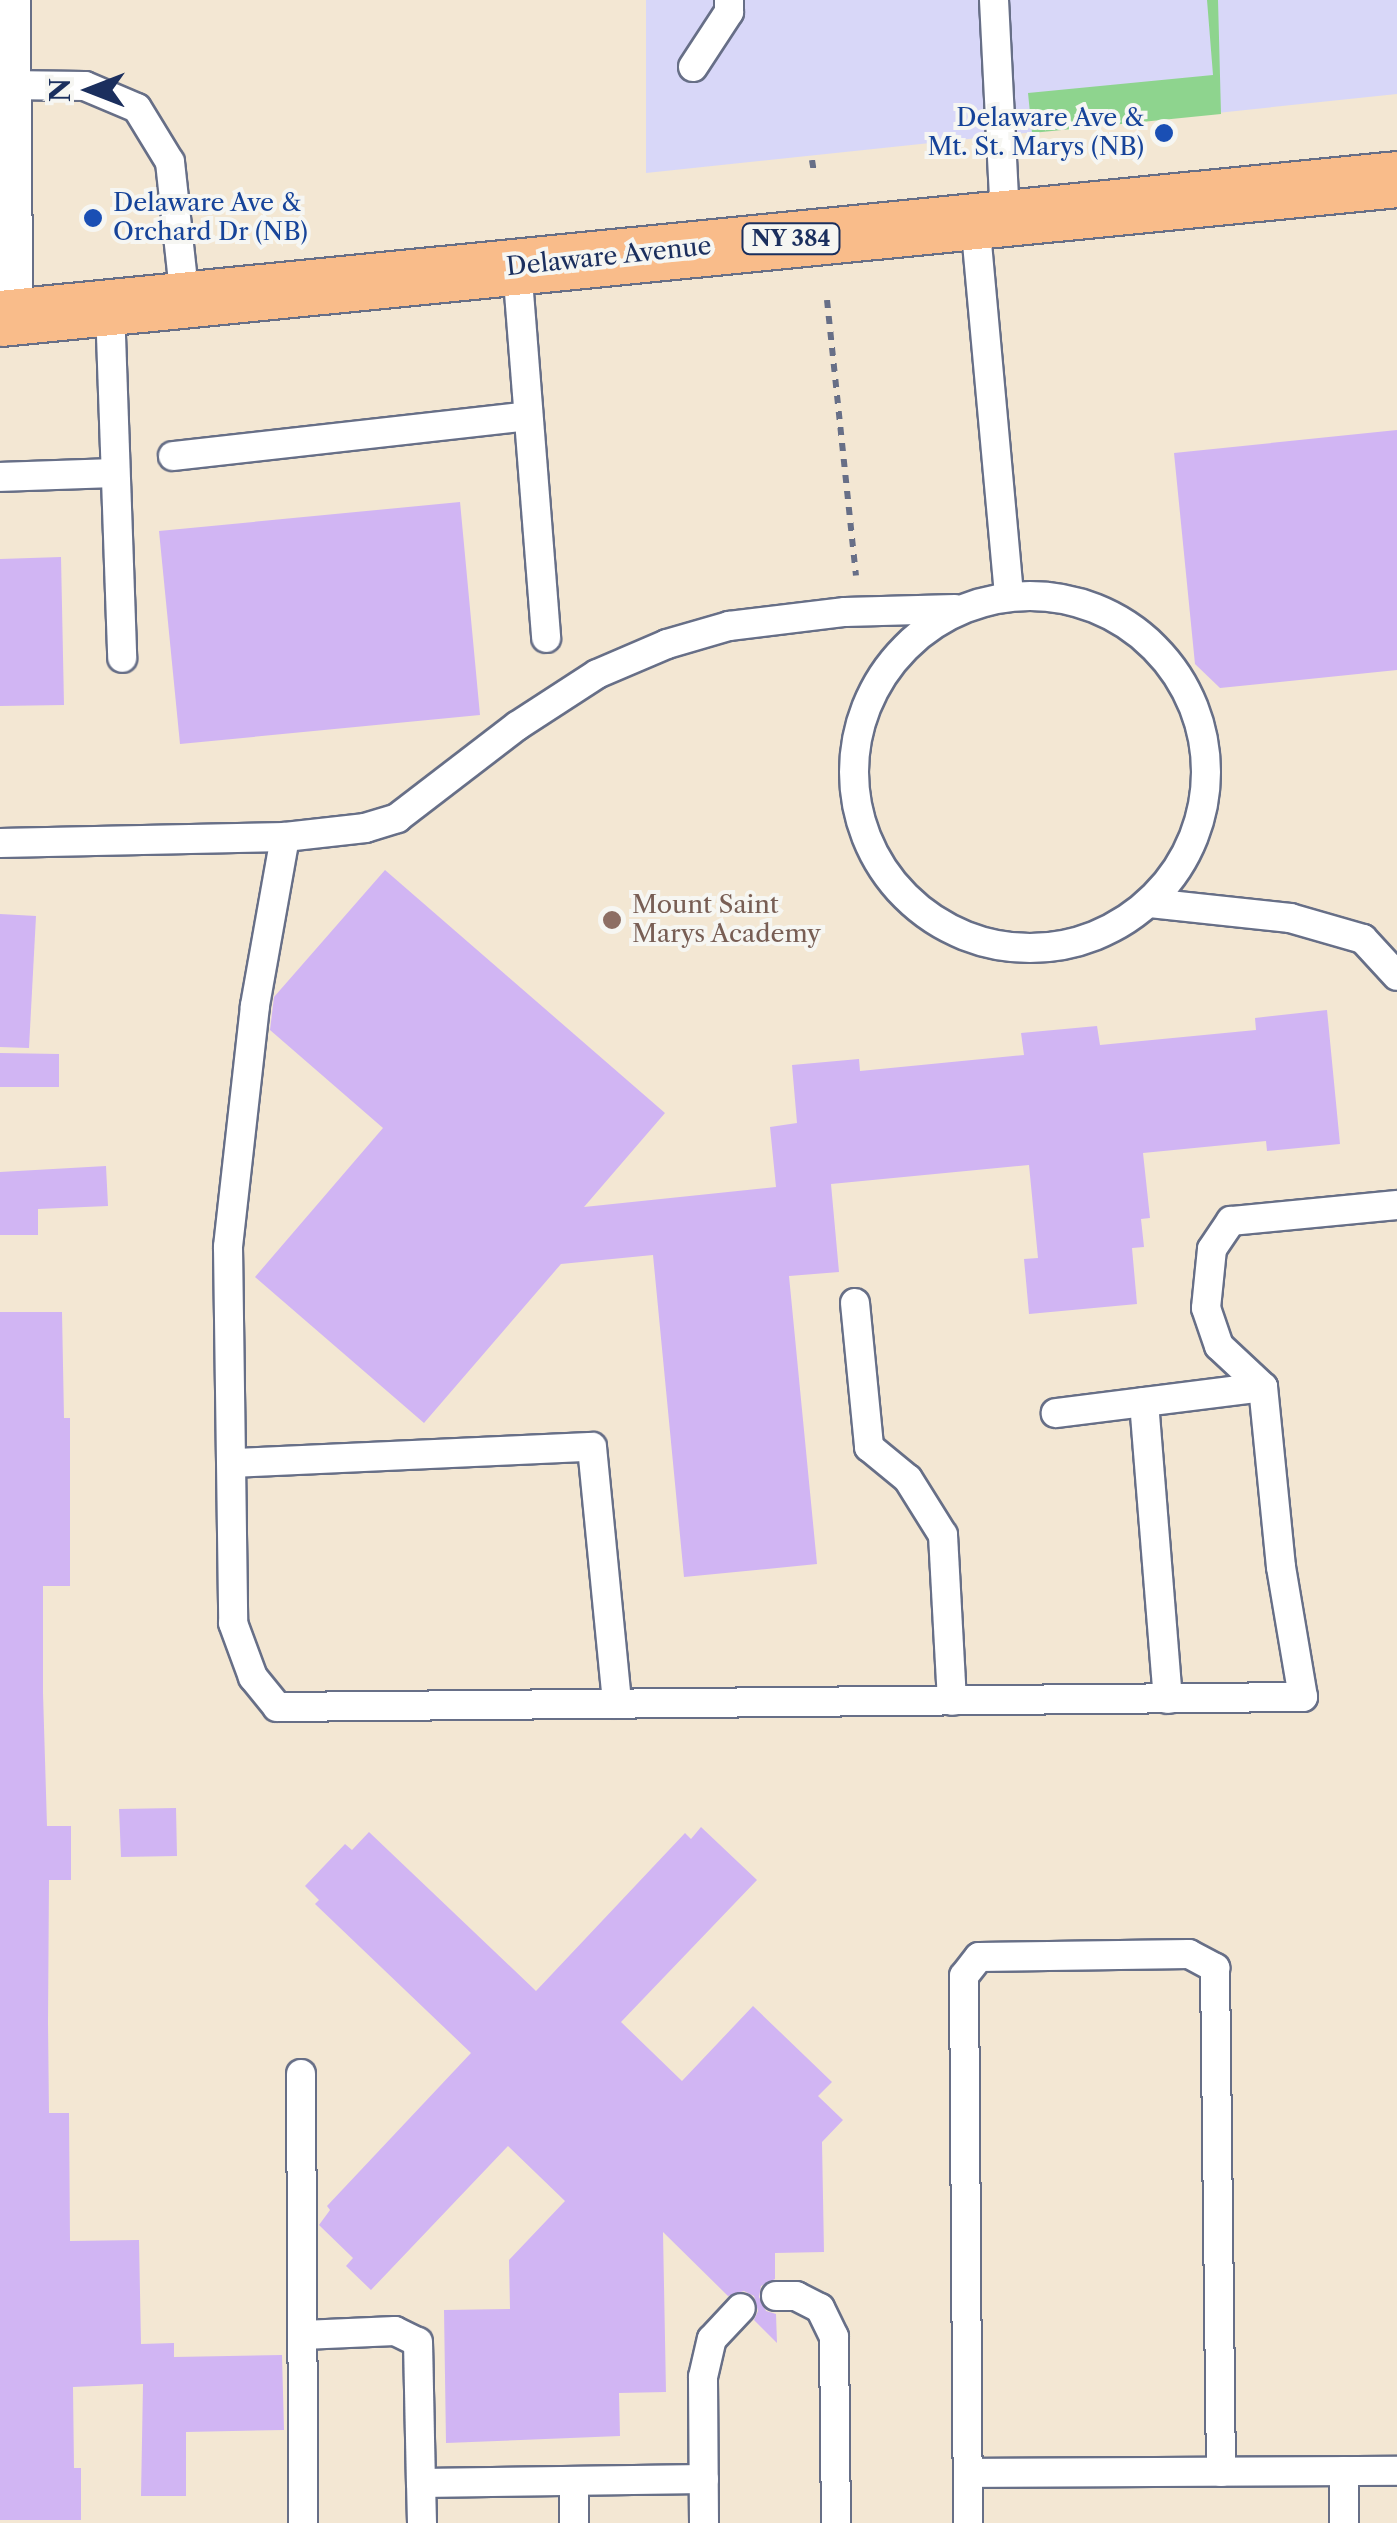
<!DOCTYPE html>
<style>
body{margin:0}
#map{position:relative;width:1397px;height:2523px;overflow:hidden;background:#f3e7d3;font-family:"Libre Caslon Text",serif}
div>[style]{position:absolute}
[style*='--x']{left:calc(var(--x)*1px);top:calc(var(--y)*1px);width:calc(var(--w)*1px);rotate:calc(var(--a)*1deg)}
.built>*{inset:0;background:#d8d7f8}
.green>*{inset:0;background:#8ed48e}
.building>*{inset:0;background:#d1b5f3}
.path>*{height:6px;margin-top:-3px;transform-origin:0;background:repeating-linear-gradient(90deg,#676f87 0 8px,transparent 0 16px)}
.roads{filter:drop-shadow(2px 0 #676f87) drop-shadow(-2px 0 #676f87) drop-shadow(0 2px #676f87) drop-shadow(0 -2px #676f87)}
.lane>*{height:28px;margin:-14px;padding:0 14px;transform-origin:14px;border-radius:14px;background:#fff}
.lane>.ring{margin:-14px;padding:0;box-sizing:content-box;background:none;border:28px solid #fff;border-radius:50%}
.street>*{height:52px;margin:-26px;padding:0 26px;transform-origin:26px;border-radius:26px;background:#fff}
.primary>*{height:55px;margin:-27.5px;padding:0 27.5px;transform-origin:27.5px;border-radius:27.5px;background:#f9bc8a}
.dots>*{width:28px;height:28px;translate:-50% -50%;box-sizing:border-box;border:5px solid #f6f6f2;border-radius:50%}
span{translate:-50% -50%;white-space:nowrap;text-align:center;line-height:1.15;-webkit-text-stroke:8px #f6f6f2;paint-order:stroke}
.shield-label span{padding:2px 8px;background:#f6f6f2;border:2px solid;border-radius:8px;-webkit-text-stroke-width:0}
.shield-label{font-size:22px;color:#1b2f5e;font-weight:700}
.transit-label{font-size:25px;color:#164399}
.right{translate:-100% -50%;text-align:right}
.left{translate:0 -50%;text-align:left}
.street-label{font-size:25px;color:#1b2f5e}
.education-label{font-size:25px;color:#785e54}
.north{position:absolute;left:40px;top:40px;width:100px;height:100px;-webkit-text-stroke:8px #f6f6f2;paint-order:stroke;rotate:270deg;font-size:28px;font-weight:700;line-height:40px;text-align:center;color:#1b2f5e}
.north::after{content:'';display:block;margin:auto;width:35px;height:45px;background:#1b2f5e;clip-path:polygon(50% 0,100% 100%,50% 72%,0 100%)}
</style>
<div id="map">
<div class="built">
<div style="clip-path:polygon(646px 0,1397px 0,1397px 94px,646px 173px)"></div>
</div>
<div class="green">
<div style="clip-path:polygon(1207px 0,1218px 0,1221px 114px,1032px 133px,1028px 93px,1213px 75px)"></div>
</div>
<div class="building">
<div style="clip-path:polygon(1397px 430px,1397px 670px,1220px 688px,1195px 664px,1174px 453px)"></div>
<div style="clip-path:polygon(460px 502px,480px 715px,180px 744px,159px 531px)"></div>
<div style="clip-path:polygon(61px 557px,64px 705px,0 706px,0 559px)"></div>
<div style="clip-path:polygon(385px 870px,665px 1113px,584px 1207px,776px 1187px,770px 1127px,797px 1123px,792px 1065px,859px 1059px,860px 1071px,1024px 1055px,1021px 1033px,1097px 1026px,1100px 1045px,1256px 1030px,1255px 1018px,1327px 1010px,1340px 1144px,1267px 1151px,1266px 1141px,1143px 1153px,1150px 1218px,1141px 1219px,1144px 1247px,1132px 1248px,1137px 1304px,1029px 1314px,1024px 1259px,1038px 1258px,1029px 1165px,831px 1184px,839px 1272px,789px 1276px,817px 1564px,684px 1577px,653px 1255px,561px 1264px,424px 1423px,255px 1277px,383px 1128px,270px 1030px,274px 997px)"></div>
<div style="clip-path:polygon(0 914px,36px 916px,29px 1048px,0 1047px)"></div>
<div style="clip-path:polygon(0 1053px,59px 1054px,59px 1087px,0 1087px)"></div>
<div style="clip-path:polygon(106px 1166px,108px 1206px,38px 1209px,38px 1235px,0 1235px,0 1172px)"></div>
<div style="clip-path:polygon(0 1312px,62px 1312px,64px 1418px,70px 1418px,70px 1586px,43px 1586px,43px 1693px,47px 1826px,71px 1826px,71px 1880px,49px 1880px,48px 2022px,49px 2113px,69px 2113px,70px 2241px,139px 2240px,141px 2344px,174px 2343px,174px 2357px,282px 2355px,284px 2430px,186px 2432px,186px 2496px,141px 2496px,143px 2384px,73px 2387px,74px 2468px,81px 2468px,81px 2520px,0 2520px)"></div>
<div style="clip-path:polygon(176px 1808px,177px 1856px,121px 1857px,119px 1809px)"></div>
<div style="clip-path:polygon(701px 1827px,757px 1880px,621px 2022px,682px 2081px,753px 2006px,832px 2082px,818px 2096px,843px 2120px,822px 2142px,824px 2252px,775px 2253px,775px 2279px,761px 2286px,759px 2297px,766px 2311px,776px 2314px,777px 2343px,754px 2320px,758px 2311px,754px 2296px,744px 2291px,728px 2296px,663px 2232px,666px 2392px,619px 2393px,620px 2436px,446px 2443px,444px 2310px,510px 2309px,509px 2260px,565px 2201px,508px 2146px,371px 2290px,346px 2266px,353px 2258px,319px 2225px,330px 2210px,327px 2206px,471px 2053px,315px 1904px,319px 1900px,305px 1886px,345px 1844px,352px 1850px,369px 1832px,536px 1991px,685px 1833px,691px 1839px)"></div>
</div>
<div class="path">
<div style="--x:812;--y:160;--w:13;--a:81"></div>
<div style="--x:827;--y:300;--w:277;--a:84"></div>
</div>
<div class="roads">
<div class="lane">
<div style="--x:994;--y:0;--w:218;--a:87.1"></div>
<div style="--x:693;--y:67;--w:66;--a:-56.8"></div>
<div style="--x:729;--y:12;--w:12;--a:-90"></div>
<div style="--x:5;--y:85;--w:80;--a:0.7"></div>
<div style="--x:85;--y:86;--w:56;--a:22.9"></div>
<div style="--x:137;--y:108;--w:63;--a:58.6"></div>
<div style="--x:170;--y:162;--w:138;--a:83.8"></div>
<div style="--x:975;--y:221;--w:376;--a:84.8"></div>
<div style="--x:517;--y:267;--w:372;--a:85.5"></div>
<div style="--x:110;--y:307;--w:351;--a:88"></div>
<div style="--x:173;--y:456;--w:357;--a:-6.4"></div>
<div style="--x:0;--y:477;--w:115;--a:-2"></div>
<div class="ring" style="left:854px;top:596px;width:324px;height:324px"></div>
<div style="--x:285;--y:837;--w:172;--a:100.1"></div>
<div style="--x:255;--y:1006;--w:243;--a:96.4"></div>
<div style="--x:228;--y:1247;--w:376;--a:89.2"></div>
<div style="--x:233;--y:1623;--w:58;--a:69.7"></div>
<div style="--x:253;--y:1677;--w:38;--a:51"></div>
<div style="--x:277;--y:1707;--w:1026;--a:-0.56"></div>
<div style="--x:1303;--y:1697;--w:132;--a:-99.6"></div>
<div style="--x:1281;--y:1567;--w:181;--a:-95.7"></div>
<div style="--x:1263;--y:1387;--w:209;--a:172.8"></div>
<div style="--x:0;--y:843;--w:285;--a:-1.2"></div>
<div style="--x:285;--y:837;--w:81;--a:-6.4"></div>
<div style="--x:365;--y:828;--w:34;--a:-17"></div>
<div style="--x:397;--y:818;--w:151;--a:-37.5"></div>
<div style="--x:517;--y:726;--w:95;--a:-33"></div>
<div style="--x:597;--y:674;--w:76;--a:-23.2"></div>
<div style="--x:667;--y:644;--w:65;--a:-16.2"></div>
<div style="--x:729;--y:626;--w:117;--a:-6.9"></div>
<div style="--x:845;--y:612;--w:110;--a:-1.6"></div>
<div style="--x:1150;--y:903;--w:141;--a:6.1"></div>
<div style="--x:1290;--y:918;--w:76;--a:16"></div>
<div style="--x:1363;--y:939;--w:50;--a:47.4"></div>
<div style="--x:855;--y:1303;--w:145;--a:84.4"></div>
<div style="--x:869;--y:1447;--w:50;--a:39.4"></div>
<div style="--x:908;--y:1479;--w:66;--a:58"></div>
<div style="--x:943;--y:1535;--w:166;--a:86.9"></div>
<div style="--x:1263;--y:1387;--w:60;--a:-137"></div>
<div style="--x:1219;--y:1346;--w:40;--a:-108.9"></div>
<div style="--x:1206;--y:1308;--w:59;--a:-84.2"></div>
<div style="--x:1212;--y:1249;--w:34;--a:-56"></div>
<div style="--x:1231;--y:1221;--w:167;--a:-5.5"></div>
<div style="--x:1144;--y:1402;--w:298;--a:85.4"></div>
<div style="--x:234;--y:1463;--w:358;--a:-2.6"></div>
<div style="--x:592;--y:1447;--w:258;--a:84.4"></div>
<div style="--x:301;--y:2074;--w:449;--a:89.7"></div>
<div style="--x:776;--y:2296;--w:20;--a:0"></div>
<div style="--x:796;--y:2296;--w:27;--a:27"></div>
<div style="--x:820;--y:2308;--w:32;--a:64"></div>
<div style="--x:834;--y:2337;--w:186;--a:89.4"></div>
<div style="--x:303;--y:2335;--w:92;--a:-2.5"></div>
<div style="--x:395;--y:2331;--w:25;--a:26"></div>
<div style="--x:418;--y:2342;--w:141;--a:88.8"></div>
<div style="--x:1344;--y:2471;--w:52;--a:90"></div>
<div style="--x:968;--y:2473;--w:429;--a:-0.3"></div>
<div style="--x:574;--y:2481;--w:42;--a:90"></div>
<div style="--x:422;--y:2523;--w:40;--a:-91.4"></div>
<div style="--x:421;--y:2483;--w:283;--a:-0.8"></div>
<div style="--x:704;--y:2523;--w:146;--a:-90.4"></div>
<div style="--x:703;--y:2377;--w:39;--a:-77"></div>
<div style="--x:712;--y:2339;--w:42;--a:-46.9"></div>
<div style="--x:968;--y:2523;--w:547;--a:-90.42"></div>
<div style="--x:964;--y:1976;--w:24;--a:-52"></div>
<div style="--x:979;--y:1957;--w:210;--a:-0.8"></div>
<div style="--x:1189;--y:1954;--w:30;--a:28"></div>
<div style="--x:1215;--y:1968;--w:504;--a:89.32"></div>
</div>
<div class="street">
<div style="--x:4;--y:0;--w:317;--a:89.6"></div>
</div>
<div class="primary">
<div style="--x:0;--y:318;--w:1404;--a:-5.68"></div>
</div>
</div>
<div class="dots">
<div style="left:1164px;top:133px;background:#1a4fb4"></div>
<div style="left:93px;top:218px;background:#1a4fb4"></div>
<div style="left:612px;top:920px;background:#8d6e63"></div>
</div>
<div class="shield-label">
<span style="left:791px;top:239px">NY 384</span>
</div>
<div class="transit-label">
<span class="right" style="left:1144px;top:133px">Delaware Ave &amp;<br>Mt. St. Marys (NB)</span>
<span class="left" style="left:113px;top:218px">Delaware Ave &amp;<br>Orchard Dr (NB)</span>
</div>
<div class="street-label">
<span style="left:609px;top:257px;rotate:-6deg">Delaware Avenue</span>
</div>
<div class="education-label">
<span class="left" style="left:632px;top:920px">Mount Saint<br>Marys Academy</span>
</div>
<div class="north">N</div>
</div>
